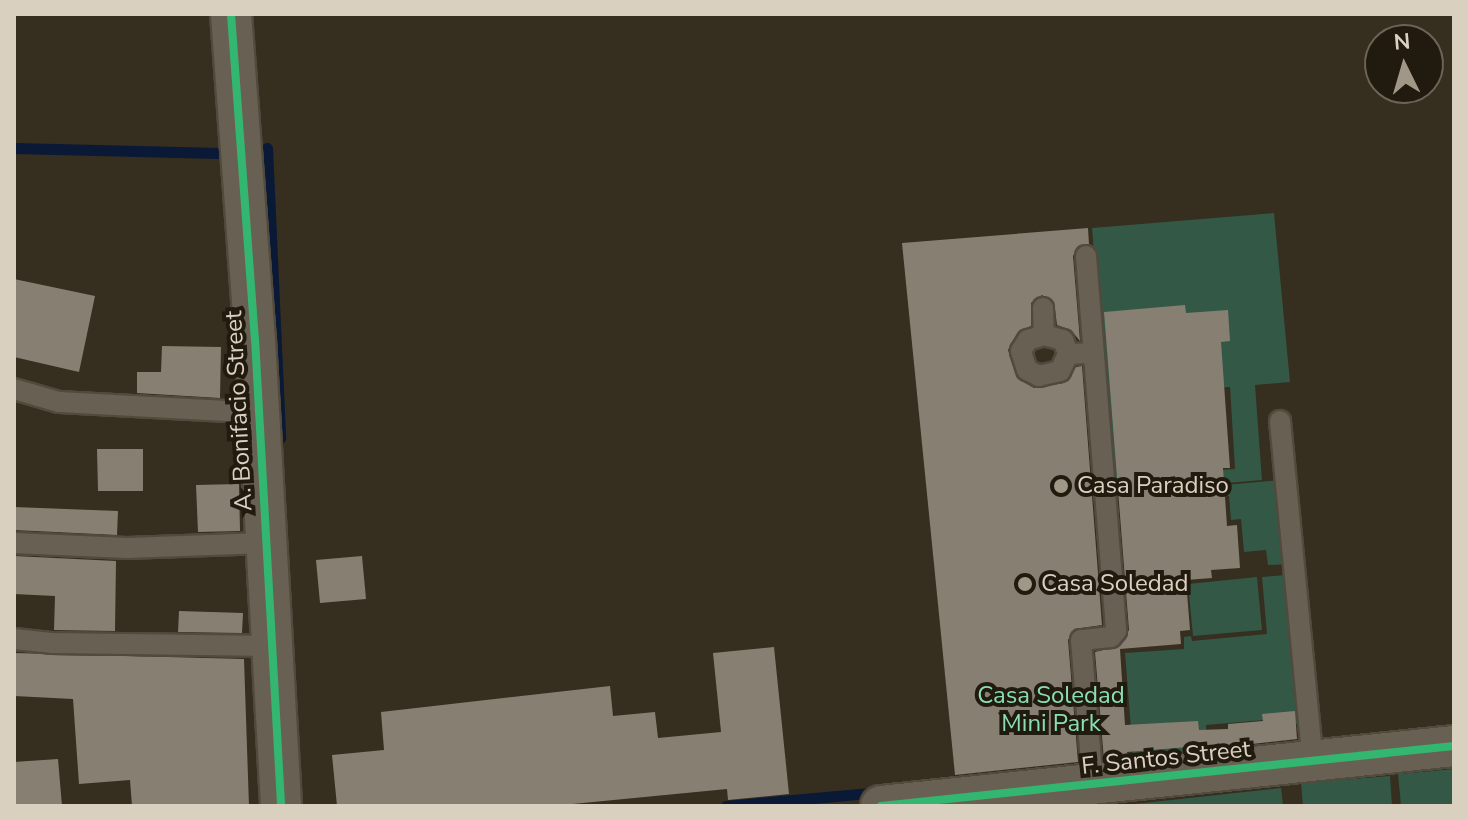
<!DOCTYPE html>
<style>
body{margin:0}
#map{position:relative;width:1468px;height:820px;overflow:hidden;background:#362e1e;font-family:"Nunito Sans",sans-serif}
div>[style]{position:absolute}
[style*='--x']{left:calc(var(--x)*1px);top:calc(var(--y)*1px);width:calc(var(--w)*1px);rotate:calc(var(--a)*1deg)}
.green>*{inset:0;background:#335846}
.stream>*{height:11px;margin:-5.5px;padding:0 5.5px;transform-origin:5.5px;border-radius:5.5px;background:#091936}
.building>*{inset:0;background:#887f73}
.roads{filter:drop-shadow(2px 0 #514a3d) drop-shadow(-2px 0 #514a3d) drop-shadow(0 2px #514a3d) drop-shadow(0 -2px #514a3d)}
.service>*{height:20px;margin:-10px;padding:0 10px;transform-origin:10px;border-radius:10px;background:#696054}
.minor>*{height:40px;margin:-20px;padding:0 20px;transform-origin:20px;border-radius:20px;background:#696054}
.cycleway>*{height:8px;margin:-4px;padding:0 4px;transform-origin:4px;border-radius:4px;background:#33b770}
.dots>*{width:22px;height:22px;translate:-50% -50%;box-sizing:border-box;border:4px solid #211a0e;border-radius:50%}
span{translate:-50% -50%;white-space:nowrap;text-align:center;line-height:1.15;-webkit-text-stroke:8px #211a0e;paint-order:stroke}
.street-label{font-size:24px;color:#dad0c0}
.poi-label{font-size:24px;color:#dad0c0}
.left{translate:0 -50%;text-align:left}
.park-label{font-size:24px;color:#8adeb7}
.frame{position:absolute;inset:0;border:16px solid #dad0c0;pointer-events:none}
.north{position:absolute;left:1364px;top:24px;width:80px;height:80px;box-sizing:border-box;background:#211a0e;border:2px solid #6b6355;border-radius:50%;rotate:355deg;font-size:22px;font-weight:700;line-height:32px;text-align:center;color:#dad0c0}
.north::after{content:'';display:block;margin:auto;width:28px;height:36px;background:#a19787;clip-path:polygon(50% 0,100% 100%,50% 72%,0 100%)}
</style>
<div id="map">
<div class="green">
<div style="clip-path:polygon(evenodd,1274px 213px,1290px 382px,1255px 385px,1262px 480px,1111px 493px,1105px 397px,1112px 395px,1105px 396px,1092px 228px,1274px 213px,1230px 387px,1235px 469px,1186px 472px,1139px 393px,1230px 387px)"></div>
<div style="clip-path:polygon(1281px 480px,1288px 564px,1268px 565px,1266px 550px,1244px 552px,1241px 519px,1231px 520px,1229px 496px,1215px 497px,1214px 486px)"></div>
<div style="clip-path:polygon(1286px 575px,1300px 724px,1266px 726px,1264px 720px,1206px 725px,1208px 761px,1134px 767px,1125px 653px,1184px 649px,1184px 637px,1191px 636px,1192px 641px,1267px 634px,1262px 577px)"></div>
<div style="clip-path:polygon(1257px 577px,1262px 630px,1193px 636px,1188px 584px)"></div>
<div style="clip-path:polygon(1454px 769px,1454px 806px,1401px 806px,1398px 774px)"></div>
<div style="clip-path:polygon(1390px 776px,1392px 806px,1303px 806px,1301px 783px)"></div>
<div style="clip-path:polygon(1281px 788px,1283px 806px,1116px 806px)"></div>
</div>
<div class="stream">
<div style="--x:14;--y:148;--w:205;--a:1.4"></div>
<div style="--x:267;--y:148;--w:290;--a:87.4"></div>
<div style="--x:726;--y:806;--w:156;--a:-5.2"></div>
</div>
<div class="building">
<div style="clip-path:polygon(1088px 228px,1089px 244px,1078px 246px,1073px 256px,1080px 341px,1071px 330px,1057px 325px,1054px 302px,1042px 295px,1031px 303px,1031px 326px,1018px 332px,1008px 350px,1017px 378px,1034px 388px,1064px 383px,1076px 367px,1082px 366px,1102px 625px,1074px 629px,1068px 640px,1078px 762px,955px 775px,902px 243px)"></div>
<div style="clip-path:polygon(14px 279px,95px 296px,79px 372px,14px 357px)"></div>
<div style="clip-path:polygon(1185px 305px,1186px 313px,1228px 310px,1230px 341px,1221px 342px,1230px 468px,1223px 468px,1227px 526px,1237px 525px,1240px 568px,1211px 570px,1212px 578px,1186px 580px,1190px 630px,1180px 631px,1181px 644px,1120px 649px,1125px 725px,1198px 721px,1199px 730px,1228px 729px,1228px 724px,1263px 721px,1262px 714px,1295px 711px,1297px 739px,1189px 751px,1188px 747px,1127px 752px,1128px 757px,1104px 760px,1095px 652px,1120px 646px,1129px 630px,1104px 312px)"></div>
<div style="clip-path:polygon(162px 346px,221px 347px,220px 398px,137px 393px,137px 372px,161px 372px)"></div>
<div style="clip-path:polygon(97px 449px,143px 449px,143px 491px,98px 491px)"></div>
<div style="clip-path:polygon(239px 484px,240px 531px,198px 532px,196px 485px)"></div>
<div style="clip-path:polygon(14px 507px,118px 511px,117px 535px,14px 530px)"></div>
<div style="clip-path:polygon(14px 556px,116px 561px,115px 631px,54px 630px,55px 596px,14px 594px)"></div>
<div style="clip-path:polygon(362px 556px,366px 599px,320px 603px,316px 560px)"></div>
<div style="clip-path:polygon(179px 611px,243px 613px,242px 633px,178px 632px)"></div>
<div style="clip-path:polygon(774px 647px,789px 794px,728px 800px,727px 789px,552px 806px,337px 806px,332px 755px,384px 750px,381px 712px,610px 686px,613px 716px,655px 712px,658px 738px,721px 732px,713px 653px)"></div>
<div style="clip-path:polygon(14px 653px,244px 659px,249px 806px,132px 806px,130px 780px,79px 784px,73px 699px,14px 696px)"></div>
<div style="clip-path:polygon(58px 759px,62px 806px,14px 806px,14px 762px)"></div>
</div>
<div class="roads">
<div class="service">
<div style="--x:1086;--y:256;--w:376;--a:85.4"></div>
<div style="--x:1116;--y:631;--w:8;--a:130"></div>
<div style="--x:1111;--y:637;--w:30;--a:174"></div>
<div style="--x:1081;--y:640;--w:146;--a:85.3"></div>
<div style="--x:1043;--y:308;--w:27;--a:88"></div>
<div style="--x:1068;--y:354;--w:19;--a:115"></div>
<div style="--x:1060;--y:371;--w:22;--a:167"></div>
<div style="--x:1039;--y:376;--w:13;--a:-153"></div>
<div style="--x:1027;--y:370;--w:20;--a:-108"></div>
<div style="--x:1021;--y:351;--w:13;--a:-58"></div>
<div style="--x:1028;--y:340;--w:17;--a:-17"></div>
<div style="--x:1044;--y:335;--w:20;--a:15"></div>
<div style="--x:1063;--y:340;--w:15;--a:70"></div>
<div style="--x:1068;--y:354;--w:25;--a:-2"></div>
<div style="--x:14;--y:389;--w:47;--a:16.1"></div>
<div style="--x:59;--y:402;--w:200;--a:3.1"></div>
<div style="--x:1280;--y:421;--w:343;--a:84.5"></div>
<div style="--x:14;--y:543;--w:113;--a:2.5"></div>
<div style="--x:127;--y:548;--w:139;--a:-2.1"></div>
<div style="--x:14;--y:639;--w:37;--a:6"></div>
<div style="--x:51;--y:643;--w:221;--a:0.8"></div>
</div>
<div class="minor">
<div style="--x:231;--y:14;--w:326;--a:85.8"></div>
<div style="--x:255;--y:339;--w:468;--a:86.8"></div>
<div style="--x:881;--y:806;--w:576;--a:-5.98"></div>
</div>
</div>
<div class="cycleway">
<div style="--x:231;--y:14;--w:326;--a:85.8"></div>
<div style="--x:255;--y:339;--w:468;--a:86.8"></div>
<div style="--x:881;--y:806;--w:576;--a:-5.98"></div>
</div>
<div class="dots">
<div style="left:1061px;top:486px;background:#a19787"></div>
<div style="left:1025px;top:584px;background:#a19787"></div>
</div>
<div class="street-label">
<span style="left:239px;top:411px;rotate:-93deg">A. Bonifacio Street</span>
<span style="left:1166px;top:758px;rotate:-6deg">F. Santos Street</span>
</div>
<div class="poi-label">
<span class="left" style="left:1077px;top:486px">Casa Paradiso</span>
<span class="left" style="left:1041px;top:584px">Casa Soledad</span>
</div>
<div class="park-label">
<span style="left:1051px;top:710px">Casa Soledad<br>Mini Park</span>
</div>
<div class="frame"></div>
<div class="north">N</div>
</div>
